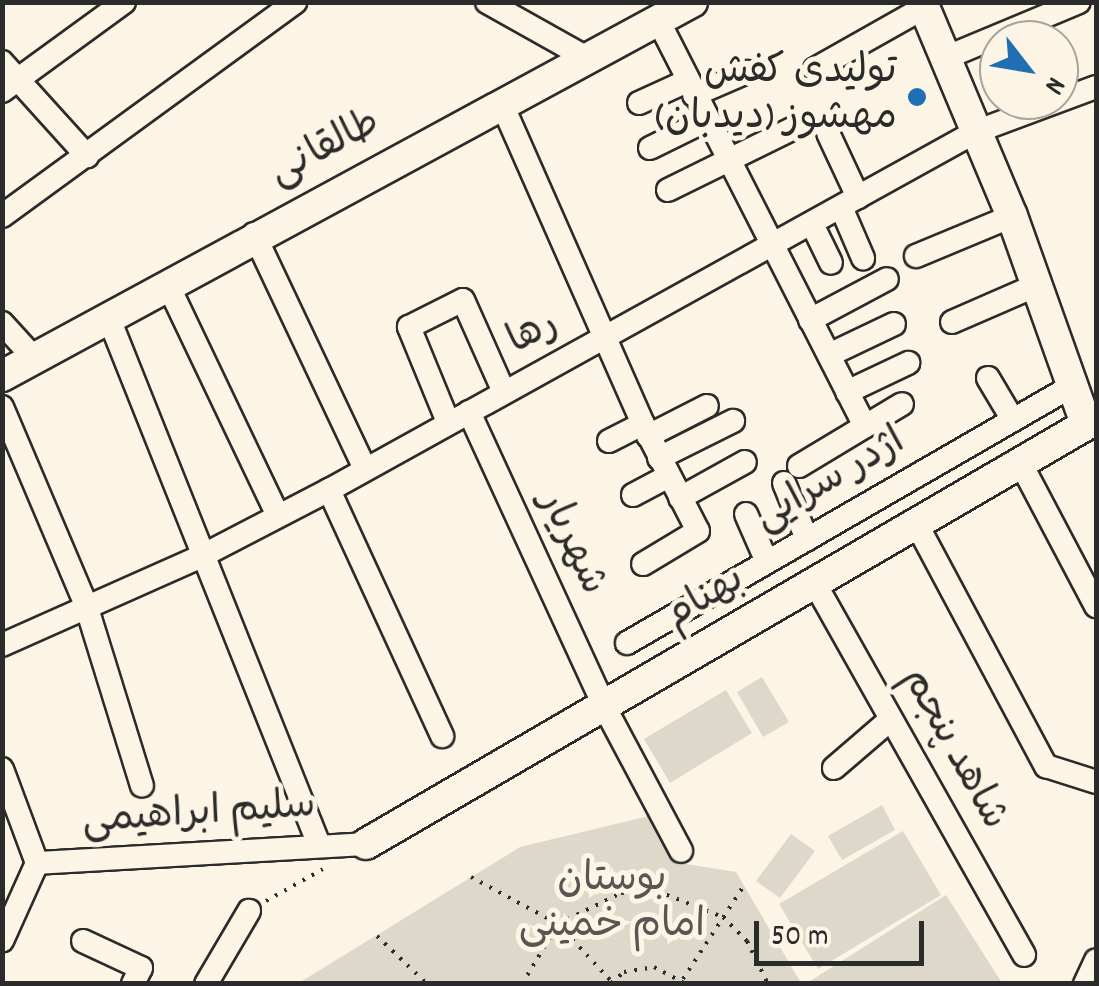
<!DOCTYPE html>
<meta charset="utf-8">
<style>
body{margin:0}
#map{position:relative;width:1099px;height:986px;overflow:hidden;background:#fcf5e5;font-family:Dekko,"Playpen Sans Arabic",sans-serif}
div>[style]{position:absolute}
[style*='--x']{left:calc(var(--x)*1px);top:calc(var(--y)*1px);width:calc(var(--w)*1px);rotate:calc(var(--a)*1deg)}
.green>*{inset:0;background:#ded8ca}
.path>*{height:4px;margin-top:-2px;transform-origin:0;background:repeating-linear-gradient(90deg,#2b2b2b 0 2.5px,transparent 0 10.5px)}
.roads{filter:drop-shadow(2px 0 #2b2b2b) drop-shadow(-2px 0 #2b2b2b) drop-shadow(0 2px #2b2b2b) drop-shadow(0 -2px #2b2b2b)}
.minor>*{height:22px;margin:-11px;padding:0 11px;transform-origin:11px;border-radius:11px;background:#fcf5e5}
.tertiary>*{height:30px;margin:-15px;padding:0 15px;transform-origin:15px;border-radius:15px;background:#fcf5e5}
.dots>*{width:28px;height:28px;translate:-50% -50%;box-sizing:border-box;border:5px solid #fcf5e5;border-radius:50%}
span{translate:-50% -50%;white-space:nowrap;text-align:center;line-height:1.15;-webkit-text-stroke:10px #fcf5e5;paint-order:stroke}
.poi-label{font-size:40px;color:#2b2b2b}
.right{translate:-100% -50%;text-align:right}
.street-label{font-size:40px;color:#2b2b2b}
.park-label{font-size:40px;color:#585653}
.frame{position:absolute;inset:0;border:5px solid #2b2b2b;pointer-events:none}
.north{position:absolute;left:979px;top:20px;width:100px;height:100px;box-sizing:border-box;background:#fcf5e5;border:2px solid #a8a49b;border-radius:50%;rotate:121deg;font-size:28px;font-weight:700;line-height:40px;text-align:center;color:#2b2b2b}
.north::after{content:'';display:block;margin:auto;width:35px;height:45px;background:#1f6fb2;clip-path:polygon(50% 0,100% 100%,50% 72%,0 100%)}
.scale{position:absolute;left:754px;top:921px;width:170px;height:45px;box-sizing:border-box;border:5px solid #2b2b2b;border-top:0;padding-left:12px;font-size:30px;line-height:35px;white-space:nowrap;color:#2b2b2b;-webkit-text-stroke:8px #fcf5e5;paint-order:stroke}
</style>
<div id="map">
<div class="green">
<div style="clip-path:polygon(762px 677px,789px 722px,763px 737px,737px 692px)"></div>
<div style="clip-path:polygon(726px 690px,752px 733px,670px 783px,644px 739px)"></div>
<div style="clip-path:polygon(882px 805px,895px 830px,842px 860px,828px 836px)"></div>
<div style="clip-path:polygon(653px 815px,680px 863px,736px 872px,801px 983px,302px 981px,520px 847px)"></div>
<div style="clip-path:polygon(903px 831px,941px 895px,818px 969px,779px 904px)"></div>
<div style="clip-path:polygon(791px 834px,815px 851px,780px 898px,756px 881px)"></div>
<div style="clip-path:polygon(946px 895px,1002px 983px,807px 983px)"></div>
</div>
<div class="path">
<div style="--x:471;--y:877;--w:99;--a:28.4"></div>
<div style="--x:558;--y:924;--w:79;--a:47"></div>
<div style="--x:266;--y:901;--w:65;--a:-29.3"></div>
<div style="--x:377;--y:936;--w:69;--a:43.8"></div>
<div style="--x:683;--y:979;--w:113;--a:-56.9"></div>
<div style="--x:611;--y:983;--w:17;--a:-40"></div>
<div style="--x:624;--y:972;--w:30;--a:-9"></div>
<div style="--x:654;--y:967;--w:36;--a:28"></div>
<div style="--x:522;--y:984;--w:70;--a:-59"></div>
<div style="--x:558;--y:924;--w:70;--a:-26.2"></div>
<div style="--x:621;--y:893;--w:36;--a:-3"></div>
<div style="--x:657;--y:891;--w:71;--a:21.5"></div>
<div style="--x:723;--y:917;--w:34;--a:45"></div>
<div style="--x:747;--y:941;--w:48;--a:64"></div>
</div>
<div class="roads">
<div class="minor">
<div style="--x:487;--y:2;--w:112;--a:29.3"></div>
<div style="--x:658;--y:20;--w:456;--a:63"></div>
<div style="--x:945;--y:58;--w:145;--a:-22.7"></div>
<div style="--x:2;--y:62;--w:127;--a:47.9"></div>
<div style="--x:815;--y:69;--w:126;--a:-29.4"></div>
<div style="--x:2;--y:91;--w:151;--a:-36.1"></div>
<div style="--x:694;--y:95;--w:58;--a:-23.5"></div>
<div style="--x:501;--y:102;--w:352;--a:66.2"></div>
<div style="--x:643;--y:424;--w:120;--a:62.8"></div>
<div style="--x:698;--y:531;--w:64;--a:149"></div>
<div style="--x:639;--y:103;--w:53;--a:-24.6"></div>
<div style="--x:828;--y:133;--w:71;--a:64.9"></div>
<div style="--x:650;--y:148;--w:64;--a:-26.2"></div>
<div style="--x:668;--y:190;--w:140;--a:-26.2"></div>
<div style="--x:841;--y:207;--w:56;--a:66.7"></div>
<div style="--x:2;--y:216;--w:363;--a:-36.1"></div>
<div style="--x:812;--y:224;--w:43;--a:64"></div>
<div style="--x:254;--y:234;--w:260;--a:64.7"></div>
<div style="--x:916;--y:256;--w:104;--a:-22.6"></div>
<div style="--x:167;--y:283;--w:256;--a:64.5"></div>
<div style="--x:108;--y:316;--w:570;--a:68.25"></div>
<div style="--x:810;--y:320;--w:87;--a:-28"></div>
<div style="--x:952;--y:322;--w:93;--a:-23.5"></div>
<div style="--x:2;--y:323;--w:47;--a:47.6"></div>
<div style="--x:829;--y:355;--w:72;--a:-25.5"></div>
<div style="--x:988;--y:378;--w:49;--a:59.2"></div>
<div style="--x:847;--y:392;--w:68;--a:-25.4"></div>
<div style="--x:2;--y:407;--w:215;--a:67"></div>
<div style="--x:86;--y:605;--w:189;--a:72.8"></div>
<div style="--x:469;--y:412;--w:324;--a:65.3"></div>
<div style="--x:604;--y:706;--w:164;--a:62"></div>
<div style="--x:448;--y:422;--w:103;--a:-112.3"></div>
<div style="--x:409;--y:327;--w:60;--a:-26.6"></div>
<div style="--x:463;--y:300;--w:101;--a:66"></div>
<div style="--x:648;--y:436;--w:66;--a:-27"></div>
<div style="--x:609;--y:441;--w:38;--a:-27"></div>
<div style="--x:659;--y:458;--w:83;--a:-26.6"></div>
<div style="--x:1020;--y:462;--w:163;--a:62.2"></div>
<div style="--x:799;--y:466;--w:120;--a:-31"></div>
<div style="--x:784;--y:483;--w:61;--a:67.7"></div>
<div style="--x:329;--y:490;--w:271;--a:65.3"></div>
<div style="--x:633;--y:495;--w:40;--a:-28"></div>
<div style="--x:680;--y:498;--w:74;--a:-29"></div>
<div style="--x:746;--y:514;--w:52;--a:66.4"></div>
<div style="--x:916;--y:523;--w:276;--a:61.9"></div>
<div style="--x:1046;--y:766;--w:52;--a:17.7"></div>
<div style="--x:814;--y:582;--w:428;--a:60.6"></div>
<div style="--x:627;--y:643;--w:514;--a:-30.01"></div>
<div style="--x:2;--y:645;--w:219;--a:-24"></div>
<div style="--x:202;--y:556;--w:143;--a:-27.5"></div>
<div style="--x:329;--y:490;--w:739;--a:-28.99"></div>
<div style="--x:975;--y:132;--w:129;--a:-20.4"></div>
<div style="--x:834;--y:768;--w:75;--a:-40.7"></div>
<div style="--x:2;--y:769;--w:100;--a:69.6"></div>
<div style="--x:37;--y:863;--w:85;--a:114.2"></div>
<div style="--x:37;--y:863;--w:330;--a:-3.3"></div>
<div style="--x:83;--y:941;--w:64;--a:25"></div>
<div style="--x:141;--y:968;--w:18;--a:117"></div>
<div style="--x:206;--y:984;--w:85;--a:-59.5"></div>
<div style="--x:1085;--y:984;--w:26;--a:-65"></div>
</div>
<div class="tertiary">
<div style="--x:922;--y:2;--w:232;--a:67.2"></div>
<div style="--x:1012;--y:216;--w:221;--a:70.4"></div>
<div style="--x:2;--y:376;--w:785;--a:-28.46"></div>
<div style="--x:366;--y:844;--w:845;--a:-30.21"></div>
</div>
</div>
<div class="dots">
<div style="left:917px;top:97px;background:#1f6fb2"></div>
</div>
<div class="poi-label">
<span class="right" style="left:897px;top:97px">تولیدی کفش<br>مهشوز (دیدبان)</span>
</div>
<div class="street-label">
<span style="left:326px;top:150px;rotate:-28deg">طالقانی</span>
<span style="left:534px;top:335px;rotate:-27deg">رها</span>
<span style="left:831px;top:482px;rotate:-30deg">اژدر سرایی</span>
<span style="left:570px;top:544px;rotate:65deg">شهریار</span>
<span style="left:706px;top:600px;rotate:-31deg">بهنام</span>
<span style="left:952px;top:750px;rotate:61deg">شاهد پنجم</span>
<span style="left:199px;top:816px;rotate:-4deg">سلیم ابراهیمی</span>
</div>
<div class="park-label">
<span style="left:612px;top:905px">بوستان<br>امام خمینی</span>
</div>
<div class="frame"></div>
<div class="north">N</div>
<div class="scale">50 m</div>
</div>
